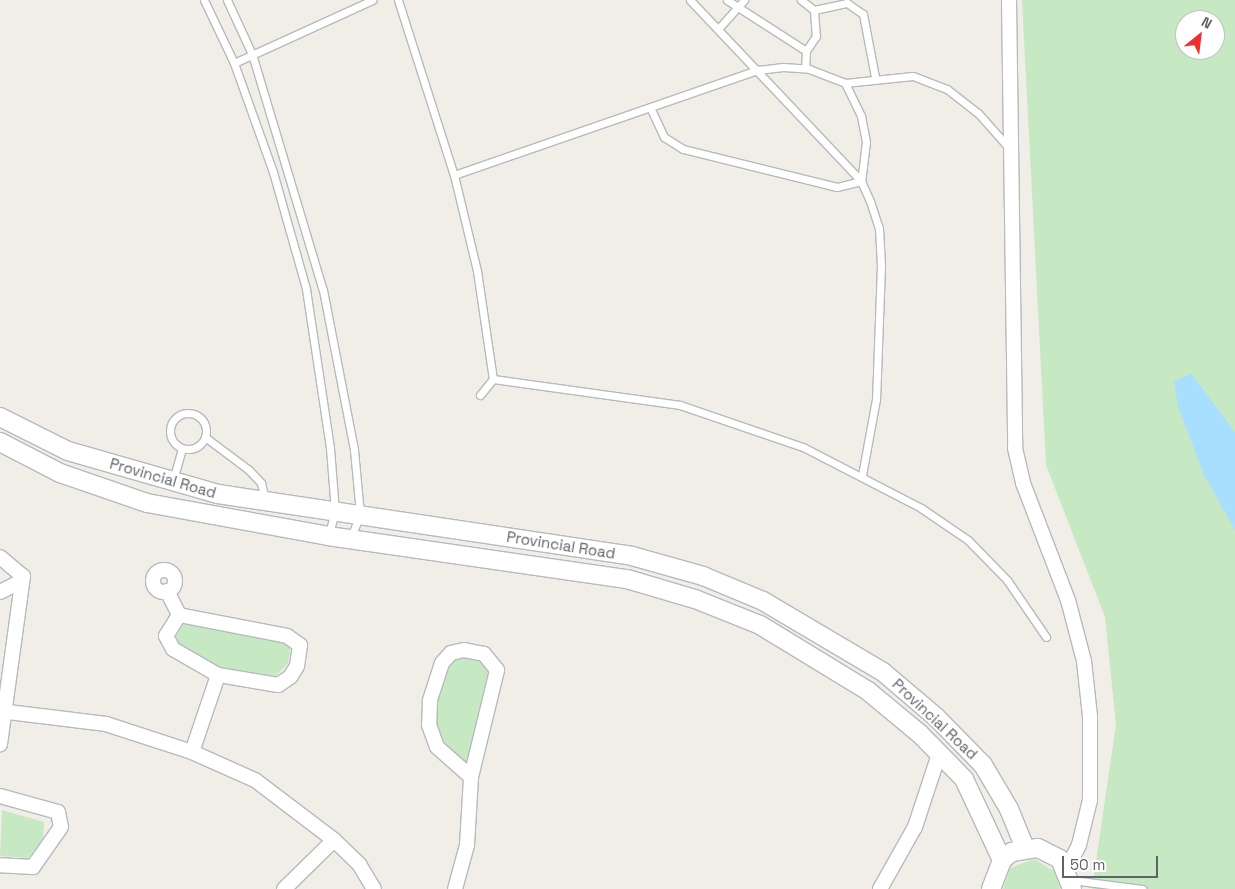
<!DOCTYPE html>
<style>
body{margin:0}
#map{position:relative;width:1235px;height:889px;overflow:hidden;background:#f1eee7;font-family:"Space Grotesk",sans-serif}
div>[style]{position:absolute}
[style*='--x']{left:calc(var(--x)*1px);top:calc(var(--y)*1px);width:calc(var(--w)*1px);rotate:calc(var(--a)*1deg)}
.green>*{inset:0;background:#c6e8c3}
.water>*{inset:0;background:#a8dfff}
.roads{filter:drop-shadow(1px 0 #b7babd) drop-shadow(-1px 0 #b7babd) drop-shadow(0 1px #b7babd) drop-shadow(0 -1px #b7babd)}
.service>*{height:7px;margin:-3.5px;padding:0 3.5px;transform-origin:3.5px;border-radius:3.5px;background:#fff}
.service>.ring{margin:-3.5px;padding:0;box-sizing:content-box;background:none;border:7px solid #fff;border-radius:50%}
.minor>*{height:14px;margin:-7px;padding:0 7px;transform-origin:7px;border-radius:7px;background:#fff}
.minor>.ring{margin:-7px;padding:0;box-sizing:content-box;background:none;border:14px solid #fff;border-radius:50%}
.tertiary>*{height:18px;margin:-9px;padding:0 9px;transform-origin:9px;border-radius:9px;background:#fff}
span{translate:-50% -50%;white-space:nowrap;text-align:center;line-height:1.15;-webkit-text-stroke:4px #fff;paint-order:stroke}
.street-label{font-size:15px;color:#5e6367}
.north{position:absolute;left:1175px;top:10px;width:50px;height:50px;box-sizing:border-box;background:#fff;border:1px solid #bfc1c2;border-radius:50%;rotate:29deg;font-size:14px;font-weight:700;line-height:20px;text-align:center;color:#5e6367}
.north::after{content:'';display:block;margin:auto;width:18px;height:22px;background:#ef302f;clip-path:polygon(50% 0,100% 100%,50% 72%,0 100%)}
.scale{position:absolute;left:1062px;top:856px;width:96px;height:22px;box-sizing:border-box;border:2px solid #5e6367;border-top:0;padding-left:6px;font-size:15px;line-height:18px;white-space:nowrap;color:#5e6367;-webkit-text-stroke:4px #fff;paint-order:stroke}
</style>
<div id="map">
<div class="green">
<div style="clip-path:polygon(evenodd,1022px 0,1235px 0,1235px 889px,1092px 889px,1116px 724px,1105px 617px,1046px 465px,1022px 0,1185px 20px,1215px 20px,1215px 50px,1185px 50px,1185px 20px)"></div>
<div style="clip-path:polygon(186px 620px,280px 638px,291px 646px,288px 663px,272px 680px,220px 671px,181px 649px,175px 638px)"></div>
<div style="clip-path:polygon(451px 653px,493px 661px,471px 777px,437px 747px,430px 701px)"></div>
<div style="clip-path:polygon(2px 810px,44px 822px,43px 839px,28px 858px,0 856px)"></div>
<div style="clip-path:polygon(1034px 859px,1055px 872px,1060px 889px,1003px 889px,1010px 868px)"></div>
</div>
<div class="water">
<div style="clip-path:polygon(1191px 373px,1235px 432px,1235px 530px,1204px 475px,1178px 407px,1174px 382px)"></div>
</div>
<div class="roads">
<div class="service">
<div style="--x:204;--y:0;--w:70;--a:64.5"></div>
<div style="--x:234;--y:63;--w:116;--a:70.3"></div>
<div style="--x:273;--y:172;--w:122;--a:74.2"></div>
<div style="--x:306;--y:289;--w:161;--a:81.4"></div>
<div style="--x:330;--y:448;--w:64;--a:85.5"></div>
<div style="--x:335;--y:512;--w:25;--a:106"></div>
<div style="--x:227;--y:0;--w:60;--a:65.2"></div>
<div style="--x:252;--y:54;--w:246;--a:73.3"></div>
<div style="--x:323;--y:290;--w:163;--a:79"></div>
<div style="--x:354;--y:450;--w:64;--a:84.6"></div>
<div style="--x:360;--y:514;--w:26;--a:111"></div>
<div style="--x:398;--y:0;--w:184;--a:72.3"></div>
<div style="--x:454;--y:175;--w:99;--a:76.5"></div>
<div style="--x:477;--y:271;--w:109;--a:81.6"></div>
<div style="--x:493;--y:379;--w:189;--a:7.9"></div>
<div style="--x:680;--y:405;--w:130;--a:18.9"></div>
<div style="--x:803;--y:447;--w:133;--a:27.3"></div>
<div style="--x:921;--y:508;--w:57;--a:34.2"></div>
<div style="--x:968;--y:540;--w:56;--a:45.7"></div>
<div style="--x:1007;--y:580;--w:69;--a:55.6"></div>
<div style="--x:690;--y:0;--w:249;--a:46.6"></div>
<div style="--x:861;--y:181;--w:22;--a:66"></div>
<div style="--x:870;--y:201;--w:28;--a:72"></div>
<div style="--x:879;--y:228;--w:37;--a:87"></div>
<div style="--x:881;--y:265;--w:134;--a:92.1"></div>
<div style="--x:876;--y:399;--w:77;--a:100.4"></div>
<div style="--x:727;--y:0;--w:94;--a:32.8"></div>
<div style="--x:801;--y:0;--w:16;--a:38"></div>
<div style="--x:814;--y:10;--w:26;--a:86"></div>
<div style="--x:816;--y:36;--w:18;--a:124"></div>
<div style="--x:806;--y:51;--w:17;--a:93"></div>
<div style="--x:814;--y:10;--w:34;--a:-12"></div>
<div style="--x:847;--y:3;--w:19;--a:35"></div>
<div style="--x:863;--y:14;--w:64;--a:79.2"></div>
<div style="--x:718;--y:29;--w:39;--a:-48"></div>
<div style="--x:234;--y:63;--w:152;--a:-24.5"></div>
<div style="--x:845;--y:83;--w:68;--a:-5.9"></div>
<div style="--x:913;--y:76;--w:36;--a:21"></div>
<div style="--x:947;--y:89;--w:39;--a:38"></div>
<div style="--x:978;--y:113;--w:48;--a:48.4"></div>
<div style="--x:454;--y:175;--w:322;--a:-19.1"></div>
<div style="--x:758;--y:70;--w:25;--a:-7"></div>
<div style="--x:783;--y:67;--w:26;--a:4"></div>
<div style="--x:809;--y:69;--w:39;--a:21"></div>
<div style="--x:845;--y:83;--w:37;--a:64"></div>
<div style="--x:861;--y:116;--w:26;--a:79"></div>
<div style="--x:866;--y:142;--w:39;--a:97"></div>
<div style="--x:861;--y:181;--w:25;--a:166"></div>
<div style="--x:837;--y:187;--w:159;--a:-166.1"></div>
<div style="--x:683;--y:149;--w:22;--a:-148"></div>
<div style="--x:664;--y:137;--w:31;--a:-115"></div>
<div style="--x:480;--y:395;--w:21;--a:-51"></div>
<div class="ring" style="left:170px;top:413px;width:29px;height:29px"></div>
<div style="--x:205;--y:437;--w:55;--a:36.9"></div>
<div style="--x:249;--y:470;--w:18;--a:47"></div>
<div style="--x:261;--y:483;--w:16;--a:76"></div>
<div style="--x:173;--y:480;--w:33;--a:-74"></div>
<div style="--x:1071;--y:880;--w:72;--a:7.2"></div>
</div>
<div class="minor">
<div style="--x:1009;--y:0;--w:448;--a:89.2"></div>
<div style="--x:1015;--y:448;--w:36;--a:77"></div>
<div style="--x:1023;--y:483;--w:125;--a:69"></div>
<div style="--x:1068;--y:600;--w:63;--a:75.3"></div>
<div style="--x:1084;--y:661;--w:55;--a:83.8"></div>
<div style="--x:1090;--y:716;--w:84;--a:90"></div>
<div style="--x:1090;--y:800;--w:46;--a:103.7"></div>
<div style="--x:1079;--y:845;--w:27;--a:117"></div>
<div style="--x:0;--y:557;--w:30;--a:40"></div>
<div style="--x:23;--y:576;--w:170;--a:97.8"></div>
<div class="ring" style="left:153px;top:570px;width:8px;height:8px"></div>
<div style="--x:167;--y:591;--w:27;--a:63"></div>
<div style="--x:0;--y:592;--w:25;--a:-27"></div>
<div style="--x:179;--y:615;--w:110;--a:11"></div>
<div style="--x:287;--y:636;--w:16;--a:35"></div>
<div style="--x:300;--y:645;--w:21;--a:98"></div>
<div style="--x:297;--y:666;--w:13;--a:122"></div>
<div style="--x:290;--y:677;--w:14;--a:146"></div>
<div style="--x:278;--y:685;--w:61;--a:-170.5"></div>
<div style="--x:218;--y:675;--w:52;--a:-150"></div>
<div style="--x:173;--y:649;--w:15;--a:-118"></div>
<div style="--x:166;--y:636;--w:25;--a:-58"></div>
<div style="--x:0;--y:711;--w:107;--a:7"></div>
<div style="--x:106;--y:724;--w:90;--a:18"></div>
<div style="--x:192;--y:752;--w:69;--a:24"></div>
<div style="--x:255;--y:780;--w:99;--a:37.2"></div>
<div style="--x:334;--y:840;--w:35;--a:44"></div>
<div style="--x:359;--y:864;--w:29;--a:59"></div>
<div style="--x:192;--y:752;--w:81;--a:-71.3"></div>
<div style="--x:0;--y:796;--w:60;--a:15.4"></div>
<div style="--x:58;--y:812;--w:15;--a:79"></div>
<div style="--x:61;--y:827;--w:49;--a:125"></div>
<div style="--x:33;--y:867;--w:33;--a:-177"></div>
<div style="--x:284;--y:889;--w:70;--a:-44.4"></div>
<div style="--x:455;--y:889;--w:46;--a:-74.7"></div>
<div style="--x:467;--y:845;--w:68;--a:-86.6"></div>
<div style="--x:471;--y:777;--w:110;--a:-76.3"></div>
<div style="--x:497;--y:670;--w:21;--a:-129"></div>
<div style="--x:484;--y:654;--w:20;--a:-169"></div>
<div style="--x:464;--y:650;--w:13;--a:167"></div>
<div style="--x:451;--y:653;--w:13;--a:132"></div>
<div style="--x:442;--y:663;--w:40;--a:108"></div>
<div style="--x:430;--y:701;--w:24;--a:92"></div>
<div style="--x:429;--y:725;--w:23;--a:70"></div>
<div style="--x:437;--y:747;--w:45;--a:41.4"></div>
<div style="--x:880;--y:889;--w:71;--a:-60.6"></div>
<div style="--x:915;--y:827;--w:77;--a:-71.8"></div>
</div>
<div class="tertiary">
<div style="--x:0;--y:417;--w:76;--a:26.6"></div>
<div style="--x:68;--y:451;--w:156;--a:16"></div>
<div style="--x:218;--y:494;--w:419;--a:8.5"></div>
<div style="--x:632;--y:556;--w:74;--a:15.7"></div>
<div style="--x:703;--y:576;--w:65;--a:22.6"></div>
<div style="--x:763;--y:601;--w:139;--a:30.6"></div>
<div style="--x:883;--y:672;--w:70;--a:40.3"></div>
<div style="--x:936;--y:717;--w:67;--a:45.6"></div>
<div style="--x:983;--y:765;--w:51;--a:59.4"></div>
<div style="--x:1009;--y:809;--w:42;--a:67.7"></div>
<div style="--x:0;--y:442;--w:68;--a:27.3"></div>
<div style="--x:60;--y:473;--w:92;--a:19"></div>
<div style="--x:147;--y:503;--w:184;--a:10.3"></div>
<div style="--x:328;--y:536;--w:302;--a:8.2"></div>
<div style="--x:627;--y:579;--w:71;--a:16.4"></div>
<div style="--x:695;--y:599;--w:70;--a:21.8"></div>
<div style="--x:760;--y:625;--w:127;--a:31.4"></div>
<div style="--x:868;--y:691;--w:67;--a:39.6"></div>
<div style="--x:920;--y:734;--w:63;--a:45.6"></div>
<div style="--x:964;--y:779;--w:89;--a:64.9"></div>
<div style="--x:991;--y:889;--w:31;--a:-69"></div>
<div style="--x:1002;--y:860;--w:13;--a:-39"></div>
<div style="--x:1012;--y:852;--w:26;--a:-9"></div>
<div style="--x:1038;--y:848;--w:25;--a:27"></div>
<div style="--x:1060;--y:859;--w:32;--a:68"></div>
</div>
</div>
<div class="street-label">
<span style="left:163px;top:478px;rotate:16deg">Provincial Road</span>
<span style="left:561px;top:545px;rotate:9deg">Provincial Road</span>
<span style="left:935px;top:719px;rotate:43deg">Provincial Road</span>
</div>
<div class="north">N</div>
<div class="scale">50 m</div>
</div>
